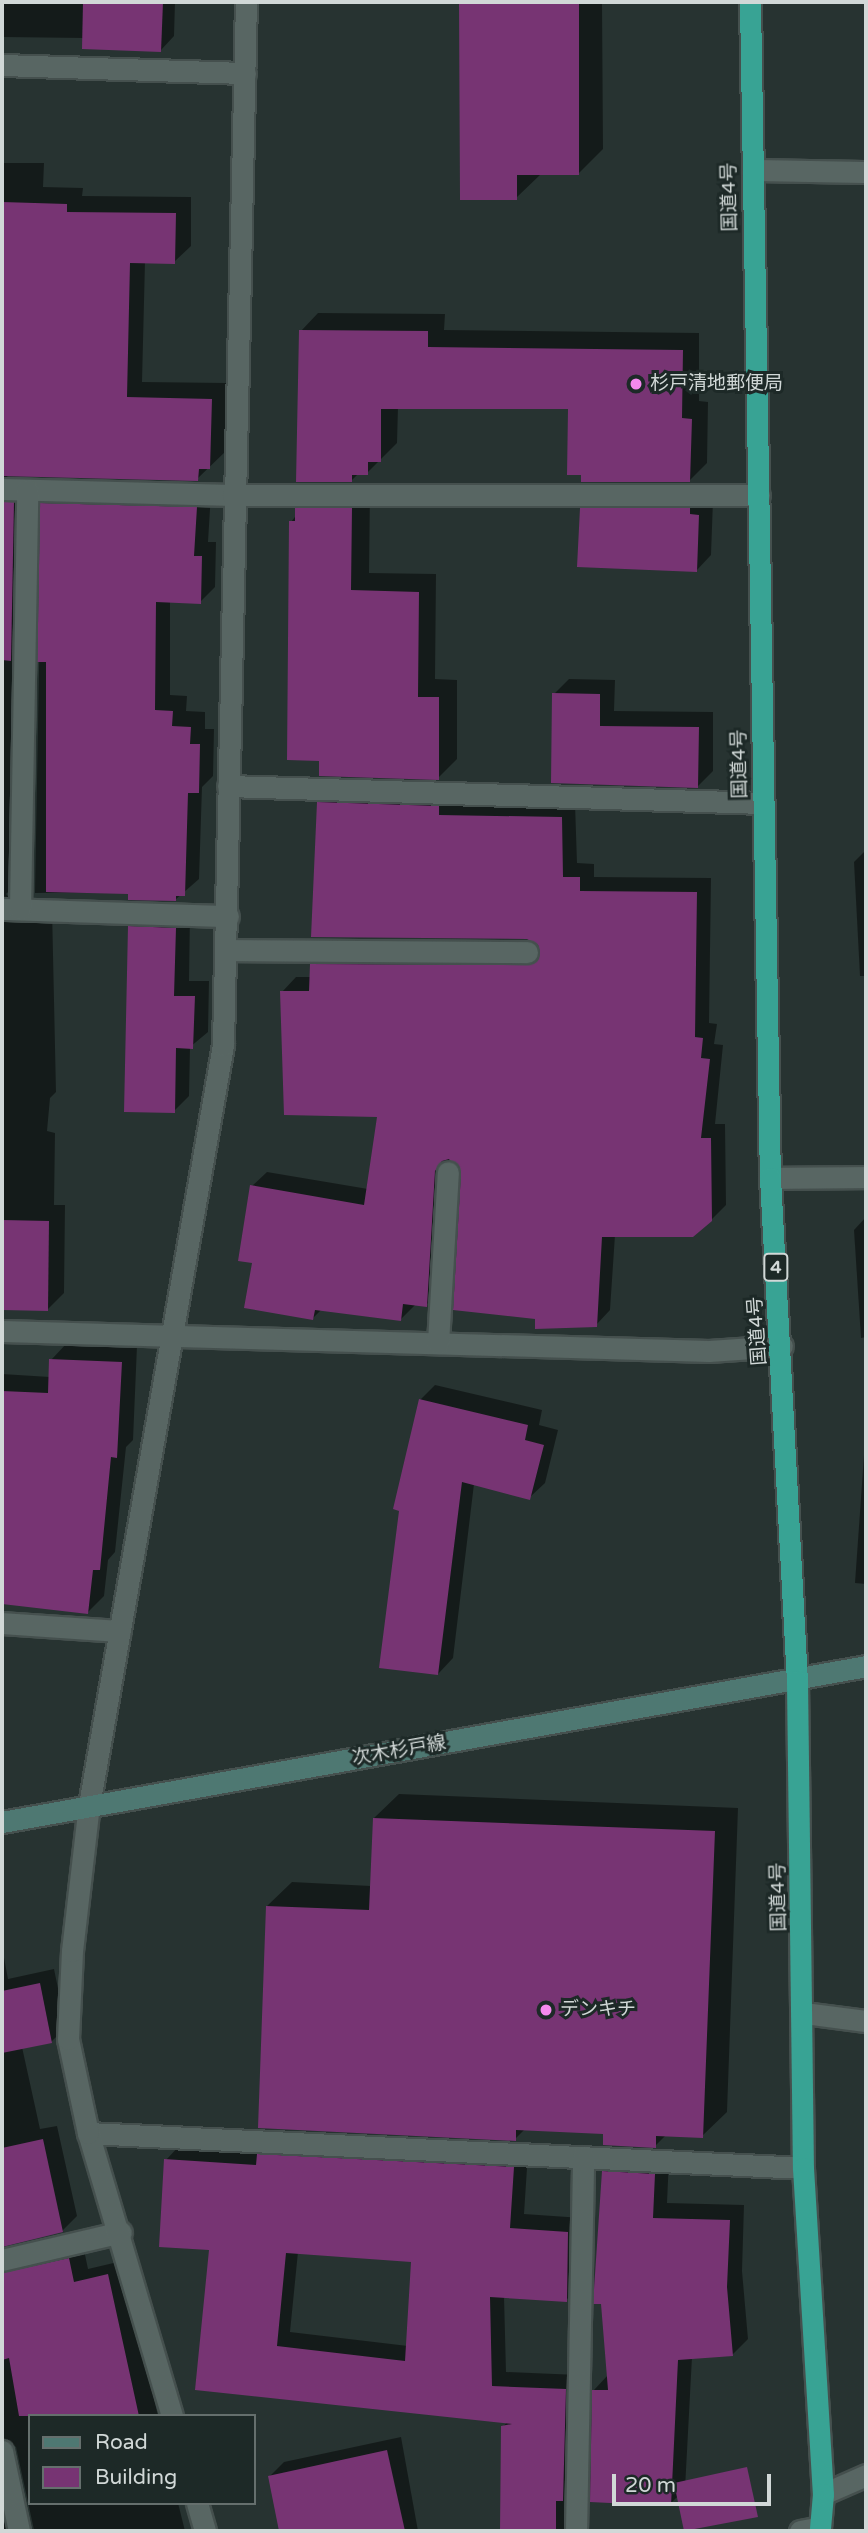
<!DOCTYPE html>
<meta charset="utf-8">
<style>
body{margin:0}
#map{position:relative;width:868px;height:2533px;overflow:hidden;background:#273331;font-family:"Varela Round","Noto Sans JP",sans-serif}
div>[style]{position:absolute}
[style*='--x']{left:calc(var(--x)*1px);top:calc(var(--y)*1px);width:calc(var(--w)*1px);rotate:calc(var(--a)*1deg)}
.shadow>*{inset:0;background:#0007}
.building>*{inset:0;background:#773473}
.roads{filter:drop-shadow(2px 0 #45504e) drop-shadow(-2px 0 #45504e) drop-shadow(0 2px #45504e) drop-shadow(0 -2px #45504e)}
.street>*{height:21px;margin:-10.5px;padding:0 10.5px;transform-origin:10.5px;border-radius:10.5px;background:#586663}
.secondary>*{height:21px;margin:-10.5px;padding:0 10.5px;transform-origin:10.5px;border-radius:10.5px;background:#4e7872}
.highway>*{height:21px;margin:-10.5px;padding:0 10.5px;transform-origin:10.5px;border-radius:10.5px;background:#38a394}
.dots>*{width:19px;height:19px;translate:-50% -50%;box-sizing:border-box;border:4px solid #1d2927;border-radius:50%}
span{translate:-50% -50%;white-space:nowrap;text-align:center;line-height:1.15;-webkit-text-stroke:6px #1d2927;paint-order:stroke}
.shield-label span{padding:2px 5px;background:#1d2927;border:2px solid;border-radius:5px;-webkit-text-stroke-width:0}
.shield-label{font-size:18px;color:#d1d8d7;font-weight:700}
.street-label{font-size:19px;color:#d1d8d7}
.poi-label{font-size:19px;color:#d1d8d7}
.left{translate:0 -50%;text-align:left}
.frame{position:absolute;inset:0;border:4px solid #d1d8d7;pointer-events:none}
.legend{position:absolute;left:28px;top:2414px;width:228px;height:91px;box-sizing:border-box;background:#1d2927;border:2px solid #656f6d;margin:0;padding:9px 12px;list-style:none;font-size:21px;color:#d1d8d7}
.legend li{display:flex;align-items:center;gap:14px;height:35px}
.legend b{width:35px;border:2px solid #656f6d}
.scale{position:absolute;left:612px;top:2474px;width:159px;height:32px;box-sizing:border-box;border:4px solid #d1d8d7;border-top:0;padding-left:9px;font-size:21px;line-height:24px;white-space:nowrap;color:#d1d8d7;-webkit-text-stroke:5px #1d2927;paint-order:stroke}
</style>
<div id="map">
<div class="shadow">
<div style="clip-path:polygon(2px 2px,175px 2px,174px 36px,161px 50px,84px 38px,2px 37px)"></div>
<div style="clip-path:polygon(461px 2px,602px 2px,603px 149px,578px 174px,541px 174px,516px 198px,461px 198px)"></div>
<div style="clip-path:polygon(2px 163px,44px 163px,43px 187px,83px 188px,82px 196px,191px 197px,191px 246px,174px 262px,145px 262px,142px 382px,227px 383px,226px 451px,197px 479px,6px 474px,12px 485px,29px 487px,23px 878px,6px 894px,17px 906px,52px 908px,56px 1092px,50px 1098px,47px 1131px,55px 1133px,54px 1205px,65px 1205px,64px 1293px,47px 1310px,2px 1308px)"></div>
<div style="clip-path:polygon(318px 313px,445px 314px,444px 330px,699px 333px,699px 401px,708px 402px,707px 463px,690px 480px,570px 407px,398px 407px,397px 443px,367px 473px,359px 473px,352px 480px,301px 331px)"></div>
<div style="clip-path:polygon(57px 489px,211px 493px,208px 542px,216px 542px,215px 587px,200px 602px,170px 601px,170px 695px,187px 696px,186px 711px,205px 712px,205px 729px,214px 729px,213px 776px,202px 787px,199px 879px,175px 900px,130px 892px,35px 893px,42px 504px)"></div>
<div style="clip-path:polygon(316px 490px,370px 490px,369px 573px,436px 574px,435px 679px,457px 680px,457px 759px,438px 778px,321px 759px,291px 522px)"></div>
<div style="clip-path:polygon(597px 494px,713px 500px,711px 555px,696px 571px,581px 509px)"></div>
<div style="clip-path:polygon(569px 679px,615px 680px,614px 711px,713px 712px,713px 771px,698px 786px,553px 781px,554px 694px)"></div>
<div style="clip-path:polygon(334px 788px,575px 803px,577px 863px,594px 864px,594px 877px,711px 878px,709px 1023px,717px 1024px,714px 1044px,723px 1045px,715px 1124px,725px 1124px,726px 1205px,711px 1220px,615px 1235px,610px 1310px,596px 1325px,536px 1318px,457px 1160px,449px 1159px,441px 1290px,426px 1305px,416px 1304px,401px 1319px,322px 1309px,313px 1318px,254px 1262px,252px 1186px,267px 1172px,368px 1189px,379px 1115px,282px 992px,296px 977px,311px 977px,312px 964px,326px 950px,542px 951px,528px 937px,319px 803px)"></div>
<div style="clip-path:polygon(866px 850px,866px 976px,860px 976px,854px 862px)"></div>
<div style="clip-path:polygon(145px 912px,190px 913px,189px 981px,209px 981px,208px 1032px,190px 1047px,189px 1096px,174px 1111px,129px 927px)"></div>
<div style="clip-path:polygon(866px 1217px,866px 1337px,861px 1338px,854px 1230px)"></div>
<div style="clip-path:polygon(67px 1343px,137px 1346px,133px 1440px,126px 1447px,115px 1552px,108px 1560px,104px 1596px,88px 1612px,44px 1604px,2px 1603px,2px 1374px,50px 1377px,51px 1360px)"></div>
<div style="clip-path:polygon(435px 1385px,542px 1410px,539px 1425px,558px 1430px,545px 1483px,529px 1498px,474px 1484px,453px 1658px,438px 1674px,420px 1400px)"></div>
<div style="clip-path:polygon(866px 1427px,866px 1584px,855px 1583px)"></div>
<div style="clip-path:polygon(399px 1794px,738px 1808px,727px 2112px,702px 2136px,666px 2135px,655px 2146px,605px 2132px,525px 2129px,515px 2139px,267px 1906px,292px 1882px,371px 1886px,374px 1818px)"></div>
<div style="clip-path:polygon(2px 1947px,8px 1979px,54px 1969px,66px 2027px,51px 2042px,22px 2047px,40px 2129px,57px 2126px,77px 2216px,62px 2231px,2px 2246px)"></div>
<div style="clip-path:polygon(evenodd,180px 2145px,528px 2153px,524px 2214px,582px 2218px,581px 2286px,566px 2300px,504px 2296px,506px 2372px,579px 2375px,569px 2531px,502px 2531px,503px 2427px,508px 2421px,197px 2388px,211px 2249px,166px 2160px,180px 2145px,298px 2252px,413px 2260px,408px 2346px,290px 2332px,298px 2252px)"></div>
<div style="clip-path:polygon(619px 2157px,669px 2159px,667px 2203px,744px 2205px,742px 2271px,748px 2339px,733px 2354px,692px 2357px,685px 2489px,670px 2504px,594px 2390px,608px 2375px,603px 2172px)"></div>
<div style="clip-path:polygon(evenodd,83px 2245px,88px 2269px,122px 2261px,158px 2416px,30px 2416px,30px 2503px,178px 2503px,185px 2531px,2px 2531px,2px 2271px,14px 2259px,83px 2245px,2px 2437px,16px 2447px,34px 2530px,20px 2520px,2px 2437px)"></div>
<div style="clip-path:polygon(401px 2437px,418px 2531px,281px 2531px,269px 2477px,284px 2462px)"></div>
</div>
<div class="building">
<div style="clip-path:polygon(83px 2px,163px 2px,161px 52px,82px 49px)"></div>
<div style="clip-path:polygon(459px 2px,579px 2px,579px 175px,517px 175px,517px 200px,460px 200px)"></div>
<div style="clip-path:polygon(2px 202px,67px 204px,67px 212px,176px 213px,175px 264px,130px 263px,127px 397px,212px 399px,210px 469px,199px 469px,198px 481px,2px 476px)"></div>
<div style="clip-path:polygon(299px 330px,428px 331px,428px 347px,683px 350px,682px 418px,692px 419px,690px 482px,581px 482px,581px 475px,567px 475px,568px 409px,381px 409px,381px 462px,368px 462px,368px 475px,352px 475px,352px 482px,296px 482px)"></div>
<div style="clip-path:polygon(2px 502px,14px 502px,11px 661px,2px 660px)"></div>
<div style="clip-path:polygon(40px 503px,197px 507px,194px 556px,202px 556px,201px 604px,156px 602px,155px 710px,173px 711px,172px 726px,191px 727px,190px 744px,200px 744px,199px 793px,188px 793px,185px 896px,176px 896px,176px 901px,128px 900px,128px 894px,46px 892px,46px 662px,37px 662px)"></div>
<div style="clip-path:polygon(295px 508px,352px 508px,351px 590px,419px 592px,418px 697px,439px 697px,439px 780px,319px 776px,319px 761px,287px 760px,289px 521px,295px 521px)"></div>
<div style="clip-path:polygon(580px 508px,690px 508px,690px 514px,699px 515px,697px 572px,577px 567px)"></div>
<div style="clip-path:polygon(552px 693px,600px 694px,600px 726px,699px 727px,698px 788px,551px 783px)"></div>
<div style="clip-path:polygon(317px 802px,439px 806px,439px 815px,562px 817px,563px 877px,580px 877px,580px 891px,697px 892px,695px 1037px,703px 1038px,701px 1058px,710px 1059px,701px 1138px,711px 1138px,712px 1221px,693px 1237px,602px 1237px,597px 1327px,535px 1329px,535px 1319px,453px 1310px,461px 1173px,449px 1159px,442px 1161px,435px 1171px,427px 1307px,403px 1304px,401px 1321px,315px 1310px,313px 1320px,244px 1308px,252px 1263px,238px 1261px,250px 1185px,364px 1205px,377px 1117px,284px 1115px,280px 991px,309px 991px,310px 964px,527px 965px,540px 953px,538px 945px,527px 939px,311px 937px)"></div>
<div style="clip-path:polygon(128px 926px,176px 928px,174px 996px,195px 996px,193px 1049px,176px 1048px,175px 1113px,124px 1112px)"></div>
<div style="clip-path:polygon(2px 1220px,49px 1221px,48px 1311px,2px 1310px)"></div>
<div style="clip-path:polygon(49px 1359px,122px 1362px,117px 1458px,111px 1457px,100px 1570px,93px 1570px,88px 1614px,2px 1604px,2px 1391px,48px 1393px)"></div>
<div style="clip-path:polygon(419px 1399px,528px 1425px,525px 1440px,544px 1445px,530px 1500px,462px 1482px,438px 1675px,379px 1668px,399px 1511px,393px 1509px)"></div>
<div style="clip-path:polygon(373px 1818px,715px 1831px,703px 2138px,656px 2136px,656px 2148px,603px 2145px,603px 2134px,516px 2130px,516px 2141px,258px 2128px,266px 1906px,369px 1910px)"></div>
<div style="clip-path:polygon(40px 1983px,52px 2043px,2px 2053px,2px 1991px)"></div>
<div style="clip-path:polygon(43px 2139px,63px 2232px,2px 2247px,2px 2148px)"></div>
<div style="clip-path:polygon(evenodd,257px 2154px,514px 2167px,510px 2228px,568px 2232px,567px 2302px,490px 2297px,492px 2386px,566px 2389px,563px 2501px,556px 2501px,556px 2531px,500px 2531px,501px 2426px,512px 2424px,195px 2390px,209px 2250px,159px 2247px,164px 2159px,256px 2165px,257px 2154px,286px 2253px,411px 2262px,405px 2361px,277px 2346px,286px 2253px)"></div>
<div style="clip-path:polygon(602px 2171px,655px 2174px,653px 2218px,730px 2220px,727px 2287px,733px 2356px,678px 2360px,671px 2506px,590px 2502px,592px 2390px,608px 2390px,601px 2304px,593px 2304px)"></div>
<div style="clip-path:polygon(69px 2258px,74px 2282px,108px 2274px,139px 2416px,19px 2416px,9px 2358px,2px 2360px,2px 2273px)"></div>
<div style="clip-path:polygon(387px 2450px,405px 2531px,279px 2531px,268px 2476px)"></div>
<div style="clip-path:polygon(747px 2467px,758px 2517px,684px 2531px,674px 2483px)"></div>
</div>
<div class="roads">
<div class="street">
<div style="--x:2;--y:65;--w:243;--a:1.9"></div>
<div style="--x:753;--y:170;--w:113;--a:1"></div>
<div style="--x:2;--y:489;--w:231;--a:1.5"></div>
<div style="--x:233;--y:495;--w:526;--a:0"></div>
<div style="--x:228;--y:786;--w:535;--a:1.82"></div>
<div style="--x:2;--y:909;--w:226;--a:1.8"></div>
<div style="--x:20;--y:909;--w:419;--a:-89"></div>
<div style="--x:227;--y:950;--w:300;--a:0.4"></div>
<div style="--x:770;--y:1178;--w:96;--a:-0.6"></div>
<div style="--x:2;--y:1331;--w:707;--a:1.62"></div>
<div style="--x:709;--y:1351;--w:73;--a:-3.9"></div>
<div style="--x:438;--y:1343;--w:171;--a:-86.7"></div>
<div style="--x:2;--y:1623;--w:118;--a:3.9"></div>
<div style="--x:804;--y:2013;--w:63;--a:7.4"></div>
<div style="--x:88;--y:2133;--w:716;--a:2.8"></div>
<div style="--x:2;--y:2260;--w:122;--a:-13.2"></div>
<div style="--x:172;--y:2416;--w:295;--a:-106.5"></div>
<div style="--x:88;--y:2133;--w:96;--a:-102"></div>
<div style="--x:68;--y:2039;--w:88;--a:-87.4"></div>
<div style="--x:72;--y:1951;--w:147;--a:-83.4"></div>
<div style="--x:89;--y:1805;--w:772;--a:-80"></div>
<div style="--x:223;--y:1045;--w:1043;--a:-88.74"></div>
<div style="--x:2;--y:2451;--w:82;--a:78"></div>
<div style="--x:823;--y:2494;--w:47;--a:-23.8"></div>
<div style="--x:197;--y:2503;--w:29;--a:74"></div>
<div style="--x:576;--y:2531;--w:374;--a:-88.9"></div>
<div style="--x:800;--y:2531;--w:20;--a:-11"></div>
</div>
<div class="secondary">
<div style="--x:2;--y:1822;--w:878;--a:-10.23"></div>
</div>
<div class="highway">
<div style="--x:750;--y:2;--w:1176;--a:89.03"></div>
<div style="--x:770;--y:1178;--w:504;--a:86.93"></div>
<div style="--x:797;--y:1681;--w:487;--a:89.3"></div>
<div style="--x:803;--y:2168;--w:327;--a:86.5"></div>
<div style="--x:823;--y:2494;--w:37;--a:95"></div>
</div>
</div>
<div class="dots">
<div style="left:636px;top:384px;background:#f589ee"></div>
<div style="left:546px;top:2010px;background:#f589ee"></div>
</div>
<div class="shield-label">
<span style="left:776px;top:1267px">4</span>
</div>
<div class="street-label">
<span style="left:730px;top:197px;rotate:-91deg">国道4号</span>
<span style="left:740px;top:764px;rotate:-91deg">国道4号</span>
<span style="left:758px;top:1331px;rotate:-94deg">国道4号</span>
<span style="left:399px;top:1751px;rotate:-10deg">次木杉戸線</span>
<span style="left:779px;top:1897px;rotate:-91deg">国道4号</span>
</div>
<div class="poi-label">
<span class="left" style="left:650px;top:384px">杉戸清地郵便局</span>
<span class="left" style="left:560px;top:2010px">デンキチ</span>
</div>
<div class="frame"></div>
<ul class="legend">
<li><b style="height:9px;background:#4e7872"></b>Road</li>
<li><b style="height:19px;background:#773473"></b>Building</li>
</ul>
<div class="scale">20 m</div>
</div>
